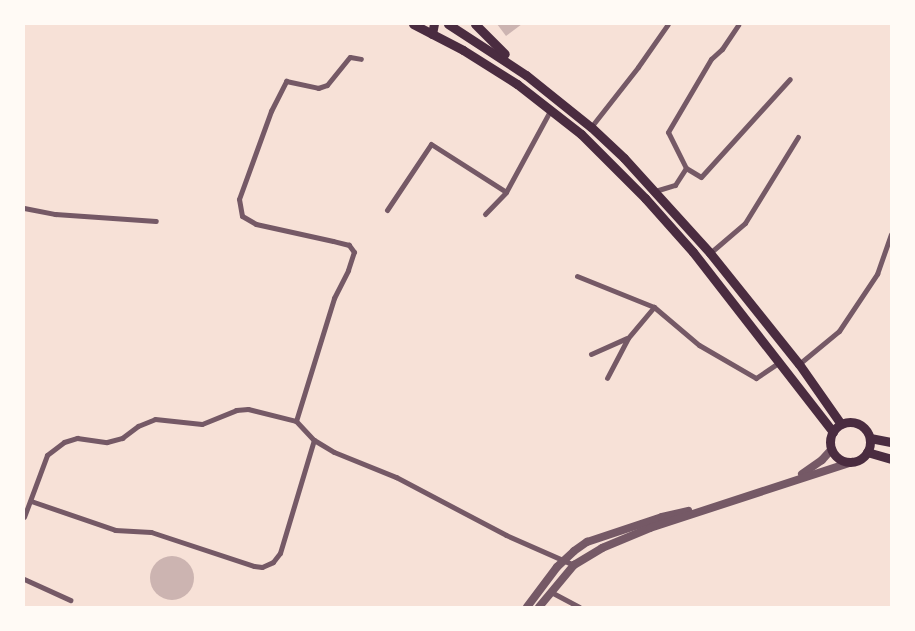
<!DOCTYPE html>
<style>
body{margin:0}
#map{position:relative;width:915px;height:631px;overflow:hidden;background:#f7e1d7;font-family:Lato,sans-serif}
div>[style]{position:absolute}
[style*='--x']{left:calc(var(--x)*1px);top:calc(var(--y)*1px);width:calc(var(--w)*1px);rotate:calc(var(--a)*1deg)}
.building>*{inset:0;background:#ccb4b1}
.round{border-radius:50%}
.minor>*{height:5px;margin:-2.5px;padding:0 2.5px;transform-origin:2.5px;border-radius:2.5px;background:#755966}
.tertiary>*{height:8px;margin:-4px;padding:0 4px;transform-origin:4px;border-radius:4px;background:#755966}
.secondary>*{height:9px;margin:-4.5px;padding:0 4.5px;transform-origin:4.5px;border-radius:4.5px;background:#4a2c40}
.secondary>.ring{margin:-4.5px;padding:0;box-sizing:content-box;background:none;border:9px solid #4a2c40;border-radius:50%}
span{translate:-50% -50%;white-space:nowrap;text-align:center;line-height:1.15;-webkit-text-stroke:4px #fffaf5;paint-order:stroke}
.frame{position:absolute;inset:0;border:25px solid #fffaf5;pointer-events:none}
</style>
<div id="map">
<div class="building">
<div style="clip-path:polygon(497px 24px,522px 24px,506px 36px)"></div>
<div class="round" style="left:150px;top:556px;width:44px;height:44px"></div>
</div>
<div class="minor">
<div style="--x:591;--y:127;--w:76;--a:-51.9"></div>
<div style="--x:638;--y:67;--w:52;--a:-55.1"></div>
<div style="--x:686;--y:168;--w:17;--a:31"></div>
<div style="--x:701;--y:177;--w:132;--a:-47.8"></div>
<div style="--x:655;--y:191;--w:21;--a:-17"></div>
<div style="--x:675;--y:185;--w:20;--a:-57"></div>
<div style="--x:686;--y:168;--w:40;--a:-116.6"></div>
<div style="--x:668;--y:132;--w:85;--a:-59.5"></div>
<div style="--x:711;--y:59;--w:15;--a:-42"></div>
<div style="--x:722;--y:49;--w:29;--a:-56"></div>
<div style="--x:24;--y:208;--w:32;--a:11"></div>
<div style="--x:55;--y:214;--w:101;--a:4"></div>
<div style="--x:387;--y:210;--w:79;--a:-56.3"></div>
<div style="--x:431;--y:144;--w:89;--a:32.6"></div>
<div style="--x:506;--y:192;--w:92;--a:-61.5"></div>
<div style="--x:485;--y:214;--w:30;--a:-46"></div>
<div style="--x:710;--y:253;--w:46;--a:-40.6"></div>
<div style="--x:745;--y:223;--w:101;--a:-58.4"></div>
<div style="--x:577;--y:276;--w:83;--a:21.9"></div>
<div style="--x:654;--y:307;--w:40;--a:130"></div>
<div style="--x:628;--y:338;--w:45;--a:117.7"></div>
<div style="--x:654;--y:307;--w:59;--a:40.2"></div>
<div style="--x:699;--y:345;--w:66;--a:30.1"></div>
<div style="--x:756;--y:378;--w:27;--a:-34"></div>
<div style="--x:591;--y:354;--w:39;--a:-24"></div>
<div style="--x:799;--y:364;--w:52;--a:-39.5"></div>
<div style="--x:839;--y:331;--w:69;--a:-56.3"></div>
<div style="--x:877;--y:274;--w:42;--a:-70.7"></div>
<div style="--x:296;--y:421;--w:129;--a:-72.8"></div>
<div style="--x:334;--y:298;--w:31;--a:-63"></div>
<div style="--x:348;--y:270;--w:19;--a:-72"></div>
<div style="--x:354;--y:252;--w:9;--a:-126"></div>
<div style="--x:349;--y:245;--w:16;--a:-166"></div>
<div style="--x:333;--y:241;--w:79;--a:-167.6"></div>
<div style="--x:256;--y:224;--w:16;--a:-150"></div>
<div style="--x:242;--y:216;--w:17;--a:-100"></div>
<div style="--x:239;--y:199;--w:94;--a:-70"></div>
<div style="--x:271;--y:111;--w:34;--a:-63"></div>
<div style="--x:286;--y:81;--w:33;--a:12"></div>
<div style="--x:318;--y:88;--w:9;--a:-18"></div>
<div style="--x:327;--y:85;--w:36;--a:-51"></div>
<div style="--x:350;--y:57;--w:11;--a:10"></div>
<div style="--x:31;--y:501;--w:89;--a:19"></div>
<div style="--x:115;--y:530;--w:36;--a:3"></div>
<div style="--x:151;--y:532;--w:108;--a:18.3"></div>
<div style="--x:254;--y:566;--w:8;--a:7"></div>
<div style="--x:262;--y:567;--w:12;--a:-24"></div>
<div style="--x:273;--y:562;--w:11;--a:-52"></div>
<div style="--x:280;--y:553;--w:118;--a:-73.3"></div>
<div style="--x:24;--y:517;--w:66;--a:-69.6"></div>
<div style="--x:47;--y:455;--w:21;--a:-37"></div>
<div style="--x:64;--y:442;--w:14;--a:-17"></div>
<div style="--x:77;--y:438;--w:30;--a:8"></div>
<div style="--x:107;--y:442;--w:16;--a:-15"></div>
<div style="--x:122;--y:438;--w:20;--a:-37"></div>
<div style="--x:138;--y:426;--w:18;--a:-22"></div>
<div style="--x:155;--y:419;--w:47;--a:6.1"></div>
<div style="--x:202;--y:424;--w:37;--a:-22"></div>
<div style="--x:236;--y:410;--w:12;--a:-5"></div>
<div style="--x:248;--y:409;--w:49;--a:14"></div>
<div style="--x:296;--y:421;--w:26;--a:47"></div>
<div style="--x:314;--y:440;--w:23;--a:31"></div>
<div style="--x:334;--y:452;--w:67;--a:22"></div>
<div style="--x:396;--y:477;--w:124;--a:27.8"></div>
<div style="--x:506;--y:535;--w:74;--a:23.8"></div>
<div style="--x:24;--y:579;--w:51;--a:24.5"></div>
<div style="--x:551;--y:592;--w:32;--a:28"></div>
</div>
<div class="tertiary">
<div style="--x:802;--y:474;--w:24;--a:-35"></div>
<div style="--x:822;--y:460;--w:15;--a:-48"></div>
<div style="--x:527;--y:607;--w:50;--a:-53.1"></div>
<div style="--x:557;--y:567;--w:23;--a:-43"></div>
<div style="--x:574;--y:551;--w:16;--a:-35"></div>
<div style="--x:587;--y:542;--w:79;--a:-18.4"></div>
<div style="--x:662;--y:517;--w:27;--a:-13"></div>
<div style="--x:539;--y:607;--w:55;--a:-50.2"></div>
<div style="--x:574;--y:565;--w:33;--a:-31"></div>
<div style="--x:602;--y:548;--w:52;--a:-22.6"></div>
<div style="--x:650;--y:528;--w:213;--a:-18.1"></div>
</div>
<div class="secondary">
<div style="--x:413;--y:24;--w:56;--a:27.5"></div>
<div style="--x:463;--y:50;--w:64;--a:32.2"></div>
<div style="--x:517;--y:84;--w:81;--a:38"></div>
<div style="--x:581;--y:134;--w:91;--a:45"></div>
<div style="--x:645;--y:198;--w:72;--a:48.4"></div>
<div style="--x:693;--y:252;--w:228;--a:52.1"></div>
<div style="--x:448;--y:24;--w:93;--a:33.2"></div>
<div style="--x:526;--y:75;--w:83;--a:38.7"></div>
<div style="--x:591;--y:127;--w:45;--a:43.2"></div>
<div style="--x:624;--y:158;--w:128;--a:47.8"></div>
<div style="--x:710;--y:253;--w:142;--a:51.3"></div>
<div style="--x:799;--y:364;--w:73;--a:55"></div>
<div style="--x:475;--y:24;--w:42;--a:45"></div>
<div style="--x:432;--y:34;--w:10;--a:-79"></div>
<div class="ring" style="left:830px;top:422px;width:31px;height:31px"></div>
<div style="--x:870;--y:438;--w:21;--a:11"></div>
<div style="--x:867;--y:452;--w:25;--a:16"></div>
</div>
<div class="frame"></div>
</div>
